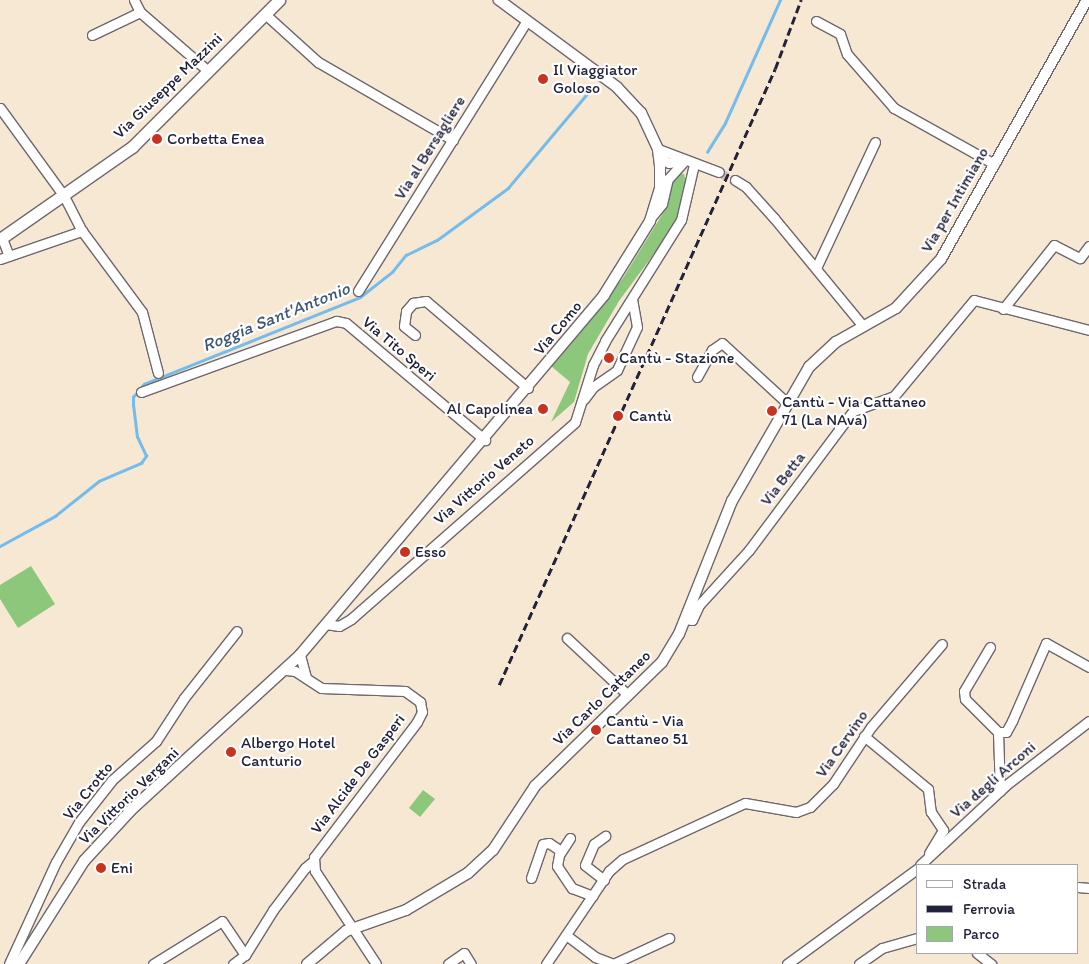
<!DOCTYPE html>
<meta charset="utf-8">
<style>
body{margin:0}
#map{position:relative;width:1089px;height:964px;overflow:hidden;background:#f7e8d3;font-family:Itim,sans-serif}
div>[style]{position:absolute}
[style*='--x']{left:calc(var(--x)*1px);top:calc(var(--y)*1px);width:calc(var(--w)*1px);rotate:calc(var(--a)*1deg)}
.green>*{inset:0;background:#8dc77c}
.stream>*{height:2.5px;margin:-1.25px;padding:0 1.25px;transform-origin:1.25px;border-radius:1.25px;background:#74bcec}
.minor-tunnel>*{height:9px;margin-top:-4.5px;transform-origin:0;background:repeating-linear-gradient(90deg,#ccc0b5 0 9px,transparent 0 13.5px)}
.roads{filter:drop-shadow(1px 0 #6d6770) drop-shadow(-1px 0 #6d6770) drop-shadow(0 1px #6d6770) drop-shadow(0 -1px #6d6770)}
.minor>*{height:9px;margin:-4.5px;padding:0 4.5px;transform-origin:4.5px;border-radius:4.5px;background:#fff}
.tertiary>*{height:10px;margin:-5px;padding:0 5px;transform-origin:5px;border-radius:5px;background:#fff}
.secondary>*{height:11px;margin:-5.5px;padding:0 5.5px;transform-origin:5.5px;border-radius:5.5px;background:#fff}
.rail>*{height:2.5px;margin-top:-1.25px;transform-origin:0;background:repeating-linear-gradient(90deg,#22223b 0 8px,transparent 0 12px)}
.dots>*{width:14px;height:14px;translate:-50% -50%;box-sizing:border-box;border:2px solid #fff;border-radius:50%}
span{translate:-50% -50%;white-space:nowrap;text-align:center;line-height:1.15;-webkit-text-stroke:4.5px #fff;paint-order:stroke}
.poi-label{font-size:16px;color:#22223b}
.left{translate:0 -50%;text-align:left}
.right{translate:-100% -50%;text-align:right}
.street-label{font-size:16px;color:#22223b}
.water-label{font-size:18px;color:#3f5879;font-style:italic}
.legend{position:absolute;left:916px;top:864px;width:162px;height:90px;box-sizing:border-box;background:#fff;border:1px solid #a7a7b1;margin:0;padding:6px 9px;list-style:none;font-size:15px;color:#22223b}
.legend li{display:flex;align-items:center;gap:10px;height:25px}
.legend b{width:25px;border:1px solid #a7a7b1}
</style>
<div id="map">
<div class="green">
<div style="clip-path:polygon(678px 173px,684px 174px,686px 182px,679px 212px,670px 232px,619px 301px,588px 354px,574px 402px,551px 422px,570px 382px,551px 366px,623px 278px,665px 210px,670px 183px)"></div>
<div style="clip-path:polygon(31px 566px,55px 604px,18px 628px,0 599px,0 585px)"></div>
<div style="clip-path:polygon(423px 790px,435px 799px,420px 817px,409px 808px)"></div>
</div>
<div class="stream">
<div style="--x:707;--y:152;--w:34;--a:-58"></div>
<div style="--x:725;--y:123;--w:135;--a:-65.9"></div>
<div style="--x:0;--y:546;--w:63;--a:-28.6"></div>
<div style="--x:55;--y:516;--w:56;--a:-38.5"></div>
<div style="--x:99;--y:481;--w:46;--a:-23.2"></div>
<div style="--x:141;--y:463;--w:9;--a:-54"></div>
<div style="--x:146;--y:456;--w:21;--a:-115"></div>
<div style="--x:137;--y:437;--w:31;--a:-97"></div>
<div style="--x:133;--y:406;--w:9;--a:-90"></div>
<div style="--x:133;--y:397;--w:17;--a:-50"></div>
<div style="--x:144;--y:384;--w:233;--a:-21.9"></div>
<div style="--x:360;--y:297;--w:41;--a:-38"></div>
<div style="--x:392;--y:272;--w:22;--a:-51"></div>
<div style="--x:406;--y:255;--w:34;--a:-26"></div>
<div style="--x:437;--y:240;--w:88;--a:-36.2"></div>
<div style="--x:508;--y:188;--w:129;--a:-50"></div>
</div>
<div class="minor-tunnel">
<div style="--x:719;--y:172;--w:18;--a:27"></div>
</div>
<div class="roads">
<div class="minor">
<div style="--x:134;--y:0;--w:13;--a:63"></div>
<div style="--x:140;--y:12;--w:90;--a:40.9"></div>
<div style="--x:265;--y:14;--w:72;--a:42.2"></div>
<div style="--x:318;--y:62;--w:156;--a:30"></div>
<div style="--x:816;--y:21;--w:27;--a:28"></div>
<div style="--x:840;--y:34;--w:21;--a:71"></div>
<div style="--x:847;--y:54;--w:72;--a:49"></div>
<div style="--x:894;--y:108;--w:115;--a:29.2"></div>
<div style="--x:92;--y:35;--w:53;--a:-25.6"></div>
<div style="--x:0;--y:108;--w:109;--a:54"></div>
<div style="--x:64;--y:196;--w:39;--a:63"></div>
<div style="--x:658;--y:149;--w:65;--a:20.7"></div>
<div style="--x:659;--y:158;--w:11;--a:27"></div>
<div style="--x:669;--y:163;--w:15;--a:-8"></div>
<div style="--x:735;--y:180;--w:13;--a:32"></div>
<div style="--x:746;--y:187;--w:42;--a:47.9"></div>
<div style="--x:774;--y:218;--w:140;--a:50.5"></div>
<div style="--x:653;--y:215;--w:14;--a:-51"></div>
<div style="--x:662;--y:204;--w:26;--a:-77"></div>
<div style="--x:668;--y:179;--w:24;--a:-48"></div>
<div style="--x:2;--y:238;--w:19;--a:69"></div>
<div style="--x:0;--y:259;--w:87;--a:-18.9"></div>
<div style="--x:82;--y:231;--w:101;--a:53.5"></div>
<div style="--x:142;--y:312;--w:63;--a:75.3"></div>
<div style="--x:816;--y:268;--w:139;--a:-64.9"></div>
<div style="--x:358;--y:291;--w:319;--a:-58"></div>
<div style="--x:1003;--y:309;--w:82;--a:-51.4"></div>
<div style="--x:1054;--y:245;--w:29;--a:27"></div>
<div style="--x:1080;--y:258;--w:15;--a:-53"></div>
<div style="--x:415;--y:335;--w:14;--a:-141"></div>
<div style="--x:404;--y:326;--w:15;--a:-82"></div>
<div style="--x:406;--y:311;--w:11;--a:-49"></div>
<div style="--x:413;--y:303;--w:13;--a:-9"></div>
<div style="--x:426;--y:301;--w:134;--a:40.5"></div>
<div style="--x:697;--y:377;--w:31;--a:-61"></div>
<div style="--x:712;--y:350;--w:12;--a:-35"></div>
<div style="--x:722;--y:343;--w:88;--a:42.7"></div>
<div style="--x:141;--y:392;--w:208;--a:-20"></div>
<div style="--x:336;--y:321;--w:10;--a:11"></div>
<div style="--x:346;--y:323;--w:182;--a:40.1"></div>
<div style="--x:584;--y:399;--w:15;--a:-53"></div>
<div style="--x:593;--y:387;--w:29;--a:-35"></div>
<div style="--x:617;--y:370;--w:47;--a:-65.1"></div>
<div style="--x:637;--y:327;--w:28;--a:-100"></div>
<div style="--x:685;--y:619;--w:7;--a:8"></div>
<div style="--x:692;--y:620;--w:17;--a:-65"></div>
<div style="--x:699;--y:605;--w:74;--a:-47.7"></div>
<div style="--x:749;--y:550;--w:174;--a:-53.2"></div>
<div style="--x:853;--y:411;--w:44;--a:-20.1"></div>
<div style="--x:894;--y:396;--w:125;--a:-50.2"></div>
<div style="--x:974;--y:300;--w:119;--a:14.6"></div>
<div style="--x:326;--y:624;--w:13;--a:9"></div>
<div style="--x:339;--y:626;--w:14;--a:-30"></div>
<div style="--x:351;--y:619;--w:298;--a:-41.3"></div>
<div style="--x:575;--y:422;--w:60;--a:-72.5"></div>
<div style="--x:593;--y:365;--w:27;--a:-63"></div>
<div style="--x:605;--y:341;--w:143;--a:-57.9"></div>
<div style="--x:681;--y:220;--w:57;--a:-76.9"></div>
<div style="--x:567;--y:638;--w:83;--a:43.1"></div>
<div style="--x:990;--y:647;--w:51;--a:120.6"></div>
<div style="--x:964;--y:691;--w:8;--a:83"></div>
<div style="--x:965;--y:699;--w:47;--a:45"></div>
<div style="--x:998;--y:732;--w:59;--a:88.1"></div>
<div style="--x:300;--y:655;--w:24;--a:75"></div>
<div style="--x:286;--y:670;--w:9;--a:6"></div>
<div style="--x:295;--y:671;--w:31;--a:33"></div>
<div style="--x:321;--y:688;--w:84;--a:2"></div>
<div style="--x:405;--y:691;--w:19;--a:36"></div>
<div style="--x:420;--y:702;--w:10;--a:79"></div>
<div style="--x:422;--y:712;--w:11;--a:117"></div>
<div style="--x:417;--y:722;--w:170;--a:127.3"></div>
<div style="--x:314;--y:857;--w:14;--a:86"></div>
<div style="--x:315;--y:871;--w:111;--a:56.7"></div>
<div style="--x:998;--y:732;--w:8;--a:0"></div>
<div style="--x:1006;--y:732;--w:13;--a:-61"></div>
<div style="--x:1012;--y:721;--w:85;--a:-66.4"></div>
<div style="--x:1046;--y:643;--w:49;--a:29.2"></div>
<div style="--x:864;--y:736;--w:83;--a:39.6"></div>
<div style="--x:928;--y:789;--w:23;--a:83"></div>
<div style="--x:931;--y:812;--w:22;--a:56"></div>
<div style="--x:943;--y:830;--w:27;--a:121"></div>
<div style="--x:570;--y:838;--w:20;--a:123"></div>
<div style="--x:559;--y:855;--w:11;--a:100"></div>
<div style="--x:557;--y:866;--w:27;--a:56"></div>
<div style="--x:572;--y:888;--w:22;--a:21"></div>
<div style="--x:920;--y:865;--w:117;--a:-42.9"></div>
<div style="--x:1006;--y:785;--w:105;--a:-37.6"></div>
<div style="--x:531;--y:878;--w:36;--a:-71"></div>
<div style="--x:543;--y:844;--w:6;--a:-9"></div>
<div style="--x:549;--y:843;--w:14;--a:34"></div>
<div style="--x:604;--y:880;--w:24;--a:-142"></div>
<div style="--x:585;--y:865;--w:23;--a:-67"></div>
<div style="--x:594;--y:844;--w:14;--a:-36"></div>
<div style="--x:1078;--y:887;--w:11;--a:5"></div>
<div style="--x:566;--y:935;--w:36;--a:37"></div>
<div style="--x:595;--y:957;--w:19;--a:21"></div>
<div style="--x:613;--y:964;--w:62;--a:-24.9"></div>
<div style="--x:977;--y:953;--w:18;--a:38"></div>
<div style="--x:245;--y:955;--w:53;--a:-58.1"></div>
<div style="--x:273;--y:910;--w:53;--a:-52.7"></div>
<div style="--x:305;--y:868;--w:11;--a:-41"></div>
<div style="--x:9;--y:964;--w:112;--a:-65.3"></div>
<div style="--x:56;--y:862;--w:46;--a:-60.1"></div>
<div style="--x:79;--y:822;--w:53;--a:-51.8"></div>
<div style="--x:112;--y:780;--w:59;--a:-41.6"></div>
<div style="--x:156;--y:741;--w:51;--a:-56.9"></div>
<div style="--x:184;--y:698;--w:85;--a:-51.7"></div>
<div style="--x:153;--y:964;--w:81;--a:-31.9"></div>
<div style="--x:222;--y:921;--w:41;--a:55.9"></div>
<div style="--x:245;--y:955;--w:15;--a:143"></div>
<div style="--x:448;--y:964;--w:19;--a:-35"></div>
<div style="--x:464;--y:953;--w:13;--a:58"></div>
<div style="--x:546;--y:964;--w:112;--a:-55.9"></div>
<div style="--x:609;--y:871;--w:18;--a:-41"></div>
<div style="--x:623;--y:859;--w:134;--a:-24.7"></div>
<div style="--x:745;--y:803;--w:52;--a:10"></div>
<div style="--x:796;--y:812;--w:15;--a:-20"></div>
<div style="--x:810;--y:807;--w:33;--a:-45"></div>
<div style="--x:833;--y:784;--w:69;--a:-56.3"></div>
<div style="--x:871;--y:727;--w:109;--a:-49.5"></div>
<div style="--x:787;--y:964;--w:162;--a:-36.2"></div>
<div style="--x:859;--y:964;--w:28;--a:-35"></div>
<div style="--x:882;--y:948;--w:37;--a:-16"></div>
</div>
<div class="tertiary">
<div style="--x:19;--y:964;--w:122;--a:-57.7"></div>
<div style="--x:84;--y:861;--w:69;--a:-47.3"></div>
<div style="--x:131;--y:810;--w:229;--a:-42.5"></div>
<div style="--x:300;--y:655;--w:471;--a:-49.8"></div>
<div style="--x:604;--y:295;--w:87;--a:-58.1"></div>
<div style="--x:650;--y:221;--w:34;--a:-73"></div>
<div style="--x:660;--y:188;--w:22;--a:-90"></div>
<div style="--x:660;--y:166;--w:17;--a:-97"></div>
<div style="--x:658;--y:149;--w:40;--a:-115"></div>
<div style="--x:641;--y:113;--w:35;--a:-133"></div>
<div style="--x:617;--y:87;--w:147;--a:-143.6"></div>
<div style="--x:307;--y:964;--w:51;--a:-40.2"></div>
<div style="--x:346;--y:931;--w:64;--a:-19.3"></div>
<div style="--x:406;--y:910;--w:72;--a:-30.8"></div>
<div style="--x:468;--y:873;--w:34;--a:-43"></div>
<div style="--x:493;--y:850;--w:77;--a:-56.7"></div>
<div style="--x:535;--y:786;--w:177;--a:-44.3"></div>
<div style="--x:662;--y:662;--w:33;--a:-59"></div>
<div style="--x:679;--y:634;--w:143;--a:-68.3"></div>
<div style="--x:732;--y:501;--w:155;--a:-60.1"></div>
<div style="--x:809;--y:367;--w:37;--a:-43"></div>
<div style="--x:836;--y:342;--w:69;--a:-29.5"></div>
<div style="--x:896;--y:308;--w:67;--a:-47.4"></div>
<div style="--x:941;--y:259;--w:297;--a:-60.6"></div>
</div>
<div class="secondary">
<div style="--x:0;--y:239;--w:161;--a:-34.9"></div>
<div style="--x:132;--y:147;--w:208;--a:-45"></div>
</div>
</div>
<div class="rail">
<div style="--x:499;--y:685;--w:675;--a:-65.87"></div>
<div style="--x:775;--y:69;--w:74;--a:-69.4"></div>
</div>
<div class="dots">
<div style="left:543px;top:79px;background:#c8321e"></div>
<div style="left:157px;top:139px;background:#c8321e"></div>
<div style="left:609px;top:358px;background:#c8321e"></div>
<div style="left:543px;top:409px;background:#c8321e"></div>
<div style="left:772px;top:411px;background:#c8321e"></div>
<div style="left:618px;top:416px;background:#c8321e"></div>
<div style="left:405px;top:552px;background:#c8321e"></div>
<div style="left:596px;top:730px;background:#c8321e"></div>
<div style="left:231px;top:752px;background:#c8321e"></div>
<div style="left:101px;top:868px;background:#c8321e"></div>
</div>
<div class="poi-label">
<span class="left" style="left:553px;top:79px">Il Viaggiator<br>Goloso</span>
<span class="left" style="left:167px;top:139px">Corbetta Enea</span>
<span class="left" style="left:619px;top:358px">Cantù - Stazione</span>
<span class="left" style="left:782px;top:411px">Cantù - Via Cattaneo<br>71 (La NAva)</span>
<span class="right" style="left:533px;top:409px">Al Capolinea</span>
<span class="left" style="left:629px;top:416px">Cantù</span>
<span class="left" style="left:415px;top:552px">Esso</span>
<span class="left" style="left:606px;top:730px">Cantù - Via<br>Cattaneo 51</span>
<span class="left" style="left:241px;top:752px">Albergo Hotel<br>Canturio</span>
<span class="left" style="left:111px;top:868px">Eni</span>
</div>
<div class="street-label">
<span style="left:168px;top:86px;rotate:-44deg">Via Giuseppe Mazzini</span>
<span style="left:430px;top:148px;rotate:-58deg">Via al Bersagliere</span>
<span style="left:955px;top:200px;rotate:-60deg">Via per Intimiano</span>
<span style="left:558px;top:328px;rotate:-50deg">Via Como</span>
<span style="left:399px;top:349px;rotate:40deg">Via Tito Speri</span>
<span style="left:783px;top:479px;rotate:-53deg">Via Betta</span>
<span style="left:484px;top:480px;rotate:-41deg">Via Vittorio Veneto</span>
<span style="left:602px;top:698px;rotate:-44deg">Via Carlo Cattaneo</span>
<span style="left:842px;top:744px;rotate:-55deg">Via Cervino</span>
<span style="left:358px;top:774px;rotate:-53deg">Via Alcide De Gasperi</span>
<span style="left:993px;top:780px;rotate:-41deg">Via degli Arconi</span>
<span style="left:88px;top:791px;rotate:-51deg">Via Crotto</span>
<span style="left:129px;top:796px;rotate:-44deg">Via Vittorio Vergani</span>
</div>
<div class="water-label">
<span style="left:276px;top:317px;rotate:-22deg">Roggia Sant'Antonio</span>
</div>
<ul class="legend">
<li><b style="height:6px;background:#fff"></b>Strada</li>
<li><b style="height:6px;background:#22223b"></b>Ferrovia</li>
<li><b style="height:14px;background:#8dc77c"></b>Parco</li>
</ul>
</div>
